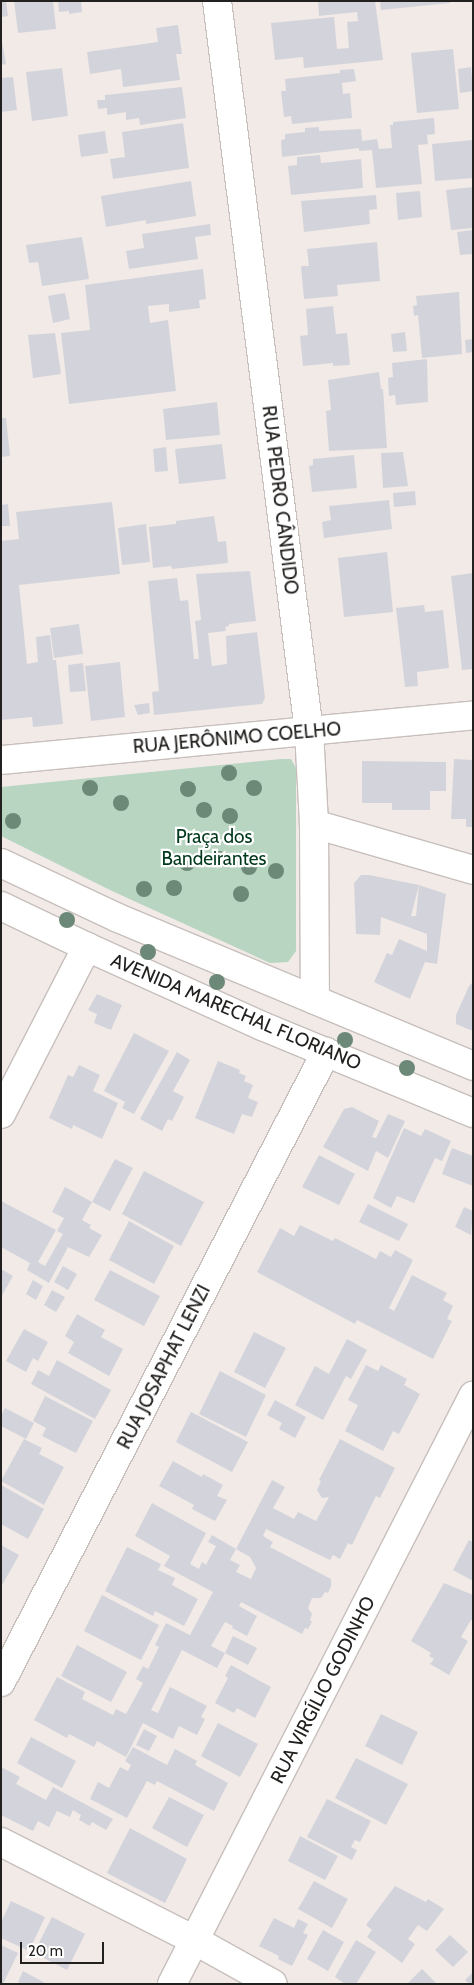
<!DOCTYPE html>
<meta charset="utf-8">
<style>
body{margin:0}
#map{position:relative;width:474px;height:1985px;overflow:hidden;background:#f1eae7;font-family:Cabin,sans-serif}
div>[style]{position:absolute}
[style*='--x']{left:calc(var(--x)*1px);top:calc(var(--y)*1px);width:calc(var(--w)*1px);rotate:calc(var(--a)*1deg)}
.green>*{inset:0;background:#b8d5c1}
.building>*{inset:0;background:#d3d4db}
.roads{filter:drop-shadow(1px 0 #c7bfbc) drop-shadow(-1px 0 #c7bfbc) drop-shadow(0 1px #c7bfbc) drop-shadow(0 -1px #c7bfbc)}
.street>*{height:28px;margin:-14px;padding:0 14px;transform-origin:14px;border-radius:14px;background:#fff}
.secondary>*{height:28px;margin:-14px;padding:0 14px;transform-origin:14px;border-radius:14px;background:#fff}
.trees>*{width:16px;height:16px;margin:-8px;border-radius:50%;background:#6c8877}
span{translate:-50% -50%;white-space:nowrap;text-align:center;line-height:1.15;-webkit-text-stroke:4.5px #fff;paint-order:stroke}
.street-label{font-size:19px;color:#23211f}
.park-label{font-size:19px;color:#00381c}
.frame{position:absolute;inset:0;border:2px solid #23211f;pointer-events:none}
.scale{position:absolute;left:20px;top:1942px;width:84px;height:22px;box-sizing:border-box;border:2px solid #23211f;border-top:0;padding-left:6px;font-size:15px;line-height:18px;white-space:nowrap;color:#23211f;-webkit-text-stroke:4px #fff;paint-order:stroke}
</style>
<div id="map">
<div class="green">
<div style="clip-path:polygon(281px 759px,291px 759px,296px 768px,296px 951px,288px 962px,270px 963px,112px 891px,1px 836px,1px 787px)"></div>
</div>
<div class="building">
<div style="clip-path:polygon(1px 1px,6px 1px,8px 16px,1px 17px)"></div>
<div style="clip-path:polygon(14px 1px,53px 1px,56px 29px,18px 33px)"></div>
<div style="clip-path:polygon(58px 1px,81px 1px,82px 12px,69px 14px,69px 11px,59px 12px)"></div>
<div style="clip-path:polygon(318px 1px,375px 1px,383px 60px,304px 68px,303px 57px,275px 60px,271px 23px,334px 17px,337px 49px,349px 48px,347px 22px,358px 21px,357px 12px,319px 16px)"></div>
<div style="clip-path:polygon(383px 1px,450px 1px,450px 3px,381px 10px,380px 3px)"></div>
<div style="clip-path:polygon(178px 25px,182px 54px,176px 54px,180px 80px,123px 87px,121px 69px,90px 74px,87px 52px,158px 42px,156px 28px)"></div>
<div style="clip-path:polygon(1px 37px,6px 64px,1px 65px)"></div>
<div style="clip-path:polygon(453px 49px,459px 109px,417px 113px,411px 53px)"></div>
<div style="clip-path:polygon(471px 67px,473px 91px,460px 93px,458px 69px)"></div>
<div style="clip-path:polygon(62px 68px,68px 116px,32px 121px,26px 72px)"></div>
<div style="clip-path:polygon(354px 69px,356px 81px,342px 83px,343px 94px,350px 93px,352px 118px,292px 124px,291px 116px,284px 117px,281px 91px,286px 91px,285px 79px,340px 73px,340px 70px)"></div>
<div style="clip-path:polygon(13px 77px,17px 110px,1px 112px,1px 78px)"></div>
<div style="clip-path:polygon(182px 87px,186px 118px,140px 125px,139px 118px,126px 120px,126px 112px,107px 115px,107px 108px,98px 109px,97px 100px,105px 100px,105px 95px)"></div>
<div style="clip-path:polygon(434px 118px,435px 134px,427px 135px,428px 144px,418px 145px,422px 184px,376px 188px,372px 150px,359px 151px,359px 148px,282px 157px,281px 140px,285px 139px,285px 134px,305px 132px,305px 128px,319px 127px,319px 131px,361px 129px,362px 141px,377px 139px,379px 149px,392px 148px,390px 125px,393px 125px,393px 122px)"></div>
<div style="clip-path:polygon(183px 123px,189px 168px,113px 179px,110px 159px,125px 157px,122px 132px)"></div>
<div style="clip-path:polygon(105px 131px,108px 153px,81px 157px,78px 135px)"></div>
<div style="clip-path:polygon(473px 140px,473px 178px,435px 181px,432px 144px)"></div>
<div style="clip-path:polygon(320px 155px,321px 163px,361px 159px,363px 188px,291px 195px,288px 166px,297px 165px,297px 157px)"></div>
<div style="clip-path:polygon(191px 181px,196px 216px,146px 224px,146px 220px,106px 227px,101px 196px)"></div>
<div style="clip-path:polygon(473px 187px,473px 228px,451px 230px,446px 190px)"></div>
<div style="clip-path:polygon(420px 191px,422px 217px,398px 220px,396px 193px)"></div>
<div style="clip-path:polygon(376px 195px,377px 209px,369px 210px,370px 224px,304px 232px,301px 201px)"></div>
<div style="clip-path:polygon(210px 224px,211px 235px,195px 237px,198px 259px,129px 269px,126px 251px,144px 248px,142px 234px)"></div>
<div style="clip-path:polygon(473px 230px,473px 254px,460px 255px,457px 232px)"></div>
<div style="clip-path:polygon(82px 237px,89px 279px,42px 286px,38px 262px,29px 263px,26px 245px)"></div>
<div style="clip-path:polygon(377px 242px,380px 281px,337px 285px,338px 296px,304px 299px,301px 266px,309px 266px,307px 249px)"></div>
<div style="clip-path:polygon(203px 269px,206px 299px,199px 300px,200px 308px,169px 312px,169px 304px,148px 306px,150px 323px,168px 320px,176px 391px,69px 404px,61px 333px,90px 330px,85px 285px)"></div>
<div style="clip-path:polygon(459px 292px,462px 354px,422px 358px,418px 315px,414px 316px,413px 306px,417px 305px,416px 296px)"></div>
<div style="clip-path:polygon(65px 293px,70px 319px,53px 323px,48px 296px)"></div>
<div style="clip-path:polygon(333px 306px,336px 334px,347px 333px,350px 365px,333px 366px,333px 363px,303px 366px,300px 336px,308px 335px,306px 309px)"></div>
<div style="clip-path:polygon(405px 332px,407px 351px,393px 352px,391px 334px)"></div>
<div style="clip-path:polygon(55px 333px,61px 374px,33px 378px,28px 335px)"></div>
<div style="clip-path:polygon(473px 339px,473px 352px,466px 353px,465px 340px)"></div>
<div style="clip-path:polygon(427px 359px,428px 402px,396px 405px,395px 395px,389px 396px,388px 378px,393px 377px,392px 363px)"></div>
<div style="clip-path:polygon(379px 372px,381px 389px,383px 389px,387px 448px,329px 451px,326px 411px,331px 410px,328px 380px)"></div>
<div style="clip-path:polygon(217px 402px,220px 435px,166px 440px,163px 409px)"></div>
<div style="clip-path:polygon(1px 418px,6px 418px,10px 456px,1px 457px)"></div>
<div style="clip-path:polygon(222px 444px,226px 479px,179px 484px,175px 449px)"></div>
<div style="clip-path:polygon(166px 447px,168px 471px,155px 472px,153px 449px)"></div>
<div style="clip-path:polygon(403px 452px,408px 486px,383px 488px,381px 453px)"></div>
<div style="clip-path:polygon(354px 455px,357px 488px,312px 492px,309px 466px,313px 465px,313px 459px)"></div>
<div style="clip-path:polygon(415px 491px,416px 505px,394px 507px,393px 493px)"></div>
<div style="clip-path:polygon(389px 500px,392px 529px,324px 538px,322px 522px,331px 520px,329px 506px)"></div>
<div style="clip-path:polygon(112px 502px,120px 574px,19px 585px,27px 664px,38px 662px,36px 637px,50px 635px,53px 660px,56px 660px,63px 724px,33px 727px,32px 717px,1px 720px,1px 541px,19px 539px,16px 512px)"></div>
<div style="clip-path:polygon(8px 504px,10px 526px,1px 526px,1px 505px)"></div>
<div style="clip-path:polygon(214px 516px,218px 542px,226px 541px,228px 563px,172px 569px,171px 566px,153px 568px,149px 527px,176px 524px,176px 521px)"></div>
<div style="clip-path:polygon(146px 524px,150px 562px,122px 565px,118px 528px)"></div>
<div style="clip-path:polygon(387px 552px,393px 612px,344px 617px,338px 558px)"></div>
<div style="clip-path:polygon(250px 571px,256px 621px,229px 624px,229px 626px,225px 627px,226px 631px,208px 633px,212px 666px,227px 664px,226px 636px,257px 632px,265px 698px,262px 704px,154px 715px,152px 692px,159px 691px,148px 581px,177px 578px,180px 601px,188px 600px,194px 659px,199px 659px,195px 621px,201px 620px,196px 574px)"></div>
<div style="clip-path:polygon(473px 573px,473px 669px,462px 670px,451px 576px)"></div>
<div style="clip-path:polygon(424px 605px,425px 612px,443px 610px,449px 668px,417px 672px,418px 686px,405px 687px,396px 608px)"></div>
<div style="clip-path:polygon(79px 624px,83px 654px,54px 658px,50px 628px)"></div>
<div style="clip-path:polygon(120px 662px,125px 717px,91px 721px,85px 666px)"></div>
<div style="clip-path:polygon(83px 663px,86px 691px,70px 692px,68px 665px)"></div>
<div style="clip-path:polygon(149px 703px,150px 713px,138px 715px,134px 705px)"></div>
<div style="clip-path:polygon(454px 759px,473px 760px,473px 827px,466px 827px,466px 819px,451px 819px)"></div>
<div style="clip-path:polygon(362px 761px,446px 762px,446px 791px,430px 791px,430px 810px,392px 810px,392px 803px,362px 803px)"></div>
<div style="clip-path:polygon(evenodd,361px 875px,369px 875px,419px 885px,446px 894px,437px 964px,425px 962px,410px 999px,374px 982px,387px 953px,392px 955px,399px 939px,427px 951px,427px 934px,381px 917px,380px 935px,356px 934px,354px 883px,361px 875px,419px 885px,416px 916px,411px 916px,419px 885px)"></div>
<div style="clip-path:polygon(473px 982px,473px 1031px,456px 1024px,456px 1015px,469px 986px)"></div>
<div style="clip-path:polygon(97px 994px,122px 1005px,111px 1030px,94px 1023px,97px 1014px,88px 1010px)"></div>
<div style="clip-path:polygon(134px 1033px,169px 1051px,134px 1114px,122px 1108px,125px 1102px,104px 1091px)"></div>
<div style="clip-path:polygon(177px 1052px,190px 1060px,173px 1091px,184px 1097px,172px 1121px,168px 1119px,162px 1131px,140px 1119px)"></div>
<div style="clip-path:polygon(218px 1061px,240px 1070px,239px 1073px,246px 1076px,244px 1081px,253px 1085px,248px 1098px,258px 1102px,252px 1117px,242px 1114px,234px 1134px,195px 1118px)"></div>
<div style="clip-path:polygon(79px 1065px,100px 1075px,93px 1091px,118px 1103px,102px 1139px,73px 1125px,72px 1129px,49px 1118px,68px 1075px,73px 1077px)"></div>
<div style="clip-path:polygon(352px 1107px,379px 1121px,372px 1137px,376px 1138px,388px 1114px,405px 1121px,388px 1158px,376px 1151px,368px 1171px,323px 1147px,344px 1109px)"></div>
<div style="clip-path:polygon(404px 1128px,421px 1136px,425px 1129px,451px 1141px,442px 1161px,435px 1158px,414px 1203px,397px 1196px,391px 1208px,373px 1198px)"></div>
<div style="clip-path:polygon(452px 1148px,473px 1156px,473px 1186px,442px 1174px)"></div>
<div style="clip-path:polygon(319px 1155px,355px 1174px,339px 1205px,302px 1187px)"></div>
<div style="clip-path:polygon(115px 1159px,133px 1168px,110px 1211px,92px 1202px)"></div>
<div style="clip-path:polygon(144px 1171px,204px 1202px,181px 1246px,122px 1214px)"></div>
<div style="clip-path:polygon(65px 1187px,92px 1202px,82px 1220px,91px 1225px,89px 1228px,102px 1235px,89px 1257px,68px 1247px,49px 1283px,27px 1270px,30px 1263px,1px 1247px,1px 1201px,56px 1230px,38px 1262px,45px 1266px,63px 1234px,57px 1231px,64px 1218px,52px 1212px)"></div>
<div style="clip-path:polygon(368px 1204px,408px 1224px,399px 1241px,359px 1222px)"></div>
<div style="clip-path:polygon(464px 1207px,473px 1211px,471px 1235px,455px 1227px)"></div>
<div style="clip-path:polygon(129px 1221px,174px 1246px,154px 1284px,109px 1260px)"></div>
<div style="clip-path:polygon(300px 1225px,333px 1241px,335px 1238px,376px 1259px,380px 1251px,391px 1257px,395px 1250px,413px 1260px,389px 1308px,394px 1311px,412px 1275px,447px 1293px,443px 1300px,453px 1306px,447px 1319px,452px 1321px,433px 1359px,357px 1320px,355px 1324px,257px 1272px,280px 1228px,294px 1236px)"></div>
<div style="clip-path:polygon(63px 1266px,77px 1274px,68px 1290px,54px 1282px)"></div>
<div style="clip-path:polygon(1px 1269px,13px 1276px,1px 1297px)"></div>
<div style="clip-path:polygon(110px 1270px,160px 1296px,144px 1326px,94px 1300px)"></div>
<div style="clip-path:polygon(33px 1280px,43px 1286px,36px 1300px,26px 1294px)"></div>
<div style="clip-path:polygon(52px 1290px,65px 1297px,56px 1312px,44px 1305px)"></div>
<div style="clip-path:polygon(77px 1314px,105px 1330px,101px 1337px,123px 1349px,109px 1376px,68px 1353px,74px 1342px,65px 1336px)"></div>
<div style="clip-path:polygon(24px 1329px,48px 1342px,38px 1361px,33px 1358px,26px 1372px,6px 1361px)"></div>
<div style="clip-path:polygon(254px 1332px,286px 1348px,265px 1388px,234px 1372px)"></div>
<div style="clip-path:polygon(347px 1339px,367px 1350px,351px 1379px,346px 1376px,323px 1420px,295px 1405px,315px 1366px,329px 1374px)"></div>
<div style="clip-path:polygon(57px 1360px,111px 1390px,95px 1419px,31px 1384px,38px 1370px,49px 1376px)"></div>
<div style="clip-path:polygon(366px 1365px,378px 1371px,381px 1365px,407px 1379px,404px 1385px,420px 1394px,399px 1434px,393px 1431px,383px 1451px,345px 1431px,358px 1405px,348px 1400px)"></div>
<div style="clip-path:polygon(220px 1371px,266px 1395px,246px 1437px,199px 1414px)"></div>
<div style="clip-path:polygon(45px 1396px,93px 1421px,76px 1453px,42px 1436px,46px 1428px,33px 1421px)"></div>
<div style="clip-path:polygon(275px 1400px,306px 1417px,295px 1438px,279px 1429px,282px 1423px,267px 1415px)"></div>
<div style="clip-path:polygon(5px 1408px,34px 1423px,26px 1439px,1px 1426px,1px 1416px)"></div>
<div style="clip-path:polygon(191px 1412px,248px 1442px,232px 1472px,176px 1442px)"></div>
<div style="clip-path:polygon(24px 1439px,42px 1448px,39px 1454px,64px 1467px,44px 1505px,1px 1481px)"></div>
<div style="clip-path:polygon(evenodd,340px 1439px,395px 1468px,380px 1498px,376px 1496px,352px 1545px,348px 1543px,340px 1559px,333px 1555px,330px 1560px,266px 1529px,263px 1536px,273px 1542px,270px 1547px,331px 1579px,331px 1586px,328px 1593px,325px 1592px,321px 1598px,312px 1598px,308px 1608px,312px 1614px,310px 1620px,312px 1622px,308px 1629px,305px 1628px,302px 1634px,241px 1602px,239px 1606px,257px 1616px,247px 1636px,232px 1628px,233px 1626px,225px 1622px,211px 1646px,225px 1653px,217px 1668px,182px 1650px,151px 1710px,158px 1713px,170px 1687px,207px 1706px,201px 1717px,205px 1719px,197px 1735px,179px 1726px,173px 1739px,143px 1723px,126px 1757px,97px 1741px,94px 1747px,69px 1734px,67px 1738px,34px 1720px,57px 1677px,85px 1692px,82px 1699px,113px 1715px,116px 1709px,126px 1714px,143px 1683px,136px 1679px,143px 1666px,148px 1669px,159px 1647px,155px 1645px,166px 1623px,190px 1635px,213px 1592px,164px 1566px,170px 1556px,135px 1536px,152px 1503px,206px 1533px,190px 1564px,199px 1569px,202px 1562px,206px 1565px,216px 1546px,208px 1542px,212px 1535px,236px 1549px,272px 1480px,285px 1487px,273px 1508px,294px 1519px,298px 1512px,316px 1521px,329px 1497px,322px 1498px,317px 1490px,321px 1481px,319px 1480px,340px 1439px,236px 1549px,250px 1557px,256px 1568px,251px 1579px,236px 1572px,240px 1565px,230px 1560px,236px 1549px)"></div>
<div style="clip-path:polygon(173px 1461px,202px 1477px,203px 1474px,223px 1485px,217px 1496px,227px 1500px,215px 1521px,192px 1509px,194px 1505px,159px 1486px)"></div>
<div style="clip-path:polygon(1px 1485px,44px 1509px,28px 1539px,1px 1524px)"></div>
<div style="clip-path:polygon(469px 1540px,473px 1542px,473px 1581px,453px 1570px)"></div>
<div style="clip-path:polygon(1px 1545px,19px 1555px,1px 1587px)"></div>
<div style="clip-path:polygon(127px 1547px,161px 1564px,158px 1570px,175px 1578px,172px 1585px,198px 1599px,184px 1626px,155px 1611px,153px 1616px,105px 1591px)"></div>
<div style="clip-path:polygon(444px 1583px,473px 1595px,473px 1621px,471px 1620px,461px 1637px,468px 1641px,449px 1675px,430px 1664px,434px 1659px,429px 1656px,431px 1653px,411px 1641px)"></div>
<div style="clip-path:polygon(102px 1595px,159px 1625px,141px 1660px,84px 1631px)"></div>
<div style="clip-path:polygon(233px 1636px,257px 1648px,248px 1665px,225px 1653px)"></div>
<div style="clip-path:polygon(77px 1645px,127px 1672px,111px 1702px,61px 1676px)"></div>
<div style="clip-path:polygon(231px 1665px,271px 1687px,255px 1718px,237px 1708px,234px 1713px,215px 1703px,228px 1678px,225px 1676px)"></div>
<div style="clip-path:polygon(381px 1714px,418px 1732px,402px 1765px,365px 1746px)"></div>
<div style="clip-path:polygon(218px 1723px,258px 1744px,240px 1777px,201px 1756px)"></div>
<div style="clip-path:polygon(144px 1729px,157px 1736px,149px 1751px,136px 1745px)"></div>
<div style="clip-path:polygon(31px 1737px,76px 1761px,62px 1788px,17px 1763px)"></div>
<div style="clip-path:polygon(133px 1747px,167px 1765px,175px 1749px,197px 1761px,195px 1765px,228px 1783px,214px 1811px,157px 1781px,155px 1785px,147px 1781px,127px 1818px,90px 1799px,98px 1782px,109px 1788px,120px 1767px,128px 1771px,131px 1765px,125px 1761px)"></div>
<div style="clip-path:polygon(356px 1758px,408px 1784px,386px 1825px,335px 1798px)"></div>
<div style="clip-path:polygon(1px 1767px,20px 1777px,16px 1784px,46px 1800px,53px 1787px,113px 1819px,106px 1830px,92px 1822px,90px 1826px,79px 1820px,81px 1815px,73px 1810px,70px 1817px,57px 1811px,49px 1827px,38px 1821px,33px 1831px,1px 1815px)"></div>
<div style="clip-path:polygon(169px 1797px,204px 1815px,187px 1847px,152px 1828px)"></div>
<div style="clip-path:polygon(327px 1799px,371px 1821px,360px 1842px,355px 1840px,351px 1847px,357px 1850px,352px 1860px,307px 1837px)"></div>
<div style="clip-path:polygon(130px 1828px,187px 1859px,165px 1903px,107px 1873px)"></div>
<div style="clip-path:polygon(300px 1836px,338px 1856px,325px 1880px,288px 1861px)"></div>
<div style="clip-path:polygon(314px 1881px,348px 1899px,332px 1928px,298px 1909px)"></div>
<div style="clip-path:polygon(395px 1886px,426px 1902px,428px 1899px,444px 1909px,427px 1931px,418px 1925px,408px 1939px,415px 1944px,402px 1963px,367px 1937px,372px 1930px,366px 1925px)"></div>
<div style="clip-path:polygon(11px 1901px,45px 1917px,29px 1951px,1px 1938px,1px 1922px)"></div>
<div style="clip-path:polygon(52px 1917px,85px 1934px,67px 1970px,34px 1953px)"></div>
<div style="clip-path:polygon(274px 1918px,294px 1928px,298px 1919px,308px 1924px,303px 1933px,308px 1935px,292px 1966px,278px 1959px,279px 1956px,259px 1946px)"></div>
<div style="clip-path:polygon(323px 1930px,344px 1942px,328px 1971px,307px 1959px)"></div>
<div style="clip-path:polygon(450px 1935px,468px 1952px,453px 1967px,435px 1950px)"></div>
<div style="clip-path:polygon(356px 1940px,376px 1952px,356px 1984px,345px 1984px,335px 1977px)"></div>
<div style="clip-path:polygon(1px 1945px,18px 1953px,3px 1984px,1px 1984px)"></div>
<div style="clip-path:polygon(422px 1969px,437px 1984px,407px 1984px)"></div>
<div style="clip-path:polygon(23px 1971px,47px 1984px,22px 1984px,18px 1982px)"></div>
<div style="clip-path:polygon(473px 1972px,473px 1984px,469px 1984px,465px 1980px)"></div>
</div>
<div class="roads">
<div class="street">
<div style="--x:1;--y:1114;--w:188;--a:-62.8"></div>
<div style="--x:1;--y:1682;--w:709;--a:-62.71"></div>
<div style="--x:1;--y:1842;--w:216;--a:26.9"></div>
<div style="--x:194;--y:1940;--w:90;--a:29.1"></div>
<div style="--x:172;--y:1984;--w:661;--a:-62.89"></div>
</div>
<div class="secondary">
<div style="--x:217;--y:1;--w:736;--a:82.82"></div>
<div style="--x:309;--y:731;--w:93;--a:86.9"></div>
<div style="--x:314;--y:824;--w:176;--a:89.7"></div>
<div style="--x:1;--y:760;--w:474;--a:-5.4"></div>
<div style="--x:314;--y:824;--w:166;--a:16.1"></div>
<div style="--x:1;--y:863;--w:129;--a:25.2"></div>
<div style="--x:118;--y:918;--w:385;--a:22.6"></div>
<div style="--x:1;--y:906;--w:95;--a:25.5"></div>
<div style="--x:87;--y:947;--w:192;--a:24.3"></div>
<div style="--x:262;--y:1026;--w:228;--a:22.4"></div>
</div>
</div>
<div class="trees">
<div style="left:229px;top:773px"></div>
<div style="left:90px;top:788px"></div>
<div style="left:254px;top:788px"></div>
<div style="left:188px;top:789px"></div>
<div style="left:121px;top:803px"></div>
<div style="left:204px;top:810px"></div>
<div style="left:230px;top:816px"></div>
<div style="left:13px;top:821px"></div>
<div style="left:219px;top:859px"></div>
<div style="left:187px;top:863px"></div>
<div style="left:249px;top:867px"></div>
<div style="left:276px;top:871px"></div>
<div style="left:174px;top:888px"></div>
<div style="left:144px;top:889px"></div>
<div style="left:241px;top:894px"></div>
<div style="left:67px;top:920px"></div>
<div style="left:148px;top:952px"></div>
<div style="left:217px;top:982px"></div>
<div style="left:345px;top:1040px"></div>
<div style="left:407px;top:1068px"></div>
</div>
<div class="street-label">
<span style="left:280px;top:500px;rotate:83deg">RUA PEDRO CÂNDIDO</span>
<span style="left:237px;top:738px;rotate:-5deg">RUA JERÔNIMO COELHO</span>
<span style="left:236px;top:1012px;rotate:23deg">AVENIDA MARECHAL FLORIANO</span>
<span style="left:164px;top:1367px;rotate:-63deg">RUA JOSAPHAT LENZI</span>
<span style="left:323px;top:1690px;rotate:-63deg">RUA VIRGÍLIO GODINHO</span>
</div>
<div class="park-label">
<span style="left:214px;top:848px">Praça dos<br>Bandeirantes</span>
</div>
<div class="frame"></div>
<div class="scale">20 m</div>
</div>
